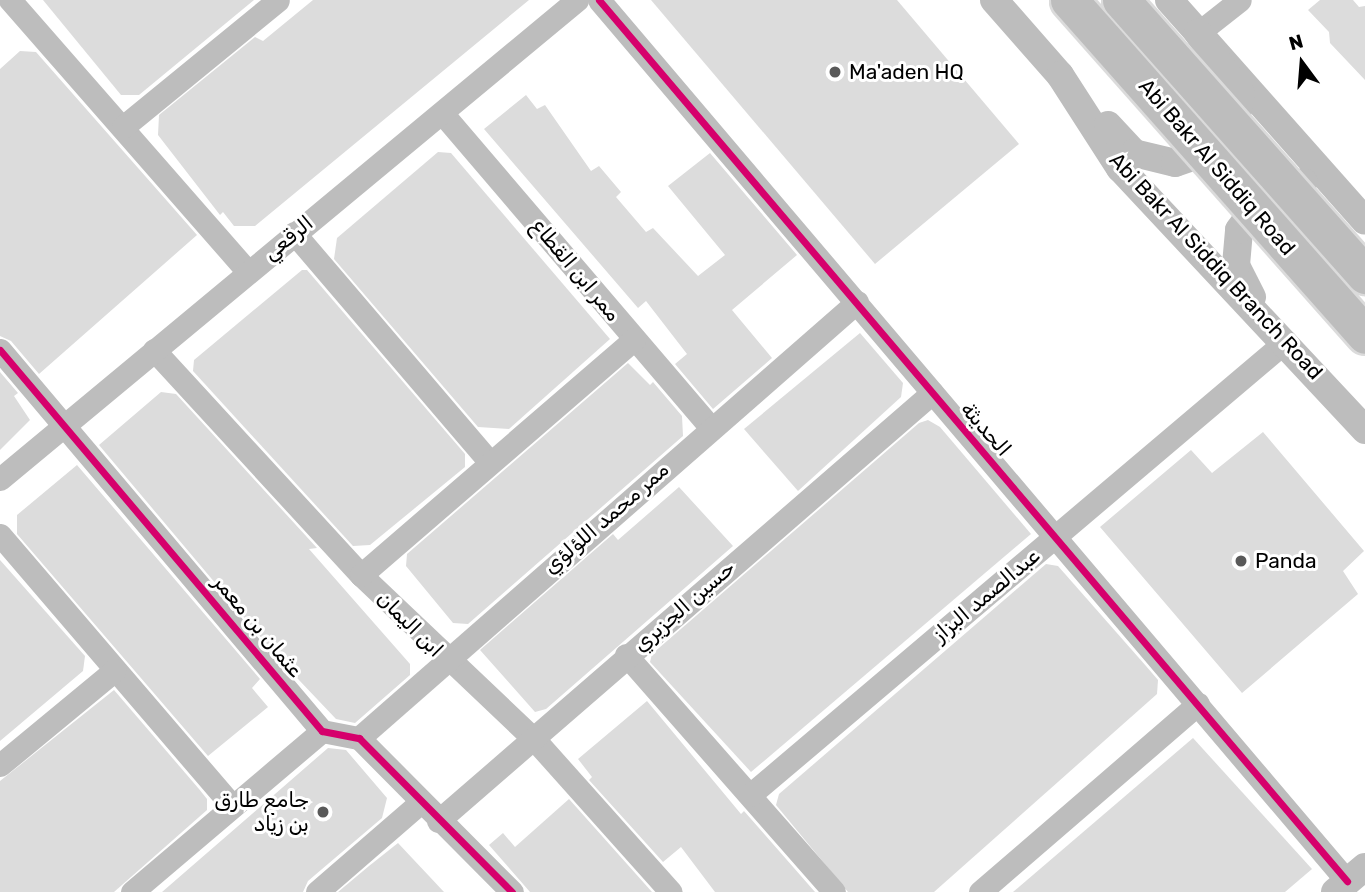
<!DOCTYPE html>
<meta charset="utf-8">
<style>
body{margin:0}
#map{position:relative;width:1365px;height:892px;overflow:hidden;background:#fff;font-family:Rubik,"Noto Sans Arabic",sans-serif}
div>[style]{position:absolute}
[style*='--x']{left:calc(var(--x)*1px);top:calc(var(--y)*1px);width:calc(var(--w)*1px);rotate:calc(var(--a)*1deg)}
.building>*{inset:0;background:#dcdcdc}
.minor>*{height:23px;margin:-11.5px;padding:0 11.5px;transform-origin:11.5px;border-radius:11.5px;background:#bdbdbd}
.tertiary>*{height:28px;margin:-14px;padding:0 14px;transform-origin:14px;border-radius:14px;background:#bdbdbd}
.bridges{filter:drop-shadow(2px 0 #dbdbdb) drop-shadow(-2px 0 #dbdbdb) drop-shadow(0 2px #dbdbdb) drop-shadow(0 -2px #dbdbdb)}
.primary-bridge>*{height:37px;margin:-18.5px;padding:0 18.5px;transform-origin:18.5px;border-radius:18.5px;background:#bdbdbd}
.cycleway>*{height:7px;margin:-3.5px;padding:0 3.5px;transform-origin:3.5px;border-radius:3.5px;background:#d6006c}
.dots>*{width:19px;height:19px;translate:-50% -50%;box-sizing:border-box;border:4px solid #fff;border-radius:50%}
span{translate:-50% -50%;white-space:nowrap;text-align:center;line-height:1.15;-webkit-text-stroke:6px #fff;paint-order:stroke}
.poi-label{font-size:21px;color:#000}
.left{translate:0 -50%;text-align:left}
.right{translate:-100% -50%;text-align:right}
.street-label{font-size:21px;color:#000}
.north{position:absolute;left:1267px;top:28px;width:70px;height:70px;-webkit-text-stroke:5px #fff;paint-order:stroke;rotate:344deg;font-size:19px;font-weight:700;line-height:28px;text-align:center;color:#000}
.north::after{content:'';display:block;margin:auto;width:24px;height:32px;background:#000;clip-path:polygon(50% 0,100% 100%,50% 72%,0 100%)}
</style>
<div id="map">
<div class="building">
<div style="clip-path:polygon(43px 0,254px 0,139px 95px,121px 95px)"></div>
<div style="clip-path:polygon(313px 0,529px 0,255px 226px,234px 226px,223px 212px,220px 215px,158px 135px,159px 115px,255px 37px,263px 41px)"></div>
<div style="clip-path:polygon(651px 0,897px 0,1019px 144px,875px 264px)"></div>
<div style="clip-path:polygon(1320px 0,1353px 0,1359px 7px,1365px 6px,1365px 80px,1330px 43px,1329px 32px,1308px 10px)"></div>
<div style="clip-path:polygon(20px 51px,36px 52px,197px 235px,39px 374px,11px 341px,0 336px,0 69px)"></div>
<div style="clip-path:polygon(526px 95px,537px 109px,545px 105px,591px 171px,599px 166px,621px 192px,616px 197px,646px 232px,653px 228px,698px 276px,725px 255px,668px 186px,710px 153px,797px 255px,732px 310px,772px 358px,713px 409px,675px 364px,687px 354px,646px 301px,638px 308px,484px 129px)"></div>
<div style="clip-path:polygon(438px 152px,451px 153px,610px 339px,509px 429px,478px 427px,334px 259px,337px 238px)"></div>
<div style="clip-path:polygon(302px 270px,307px 270px,465px 454px,465px 467px,370px 545px,353px 546px,193px 371px,194px 360px)"></div>
<div style="clip-path:polygon(860px 333px,903px 383px,901px 397px,798px 491px,744px 429px)"></div>
<div style="clip-path:polygon(628px 363px,650px 385px,653px 382px,682px 416px,683px 436px,468px 624px,453px 623px,406px 566px,407px 554px)"></div>
<div style="clip-path:polygon(0 372px,18px 393px,14px 396px,30px 420px,0 450px)"></div>
<div style="clip-path:polygon(161px 392px,176px 394px,317px 548px,309px 549px,410px 664px,410px 675px,355px 723px,336px 719px,280px 660px,99px 445px)"></div>
<div style="clip-path:polygon(928px 420px,940px 427px,1031px 534px,751px 772px,650px 662px,652px 654px,919px 423px)"></div>
<div style="clip-path:polygon(1263px 432px,1364px 551px,1343px 571px,1358px 594px,1242px 693px,1100px 527px,1191px 450px,1212px 473px)"></div>
<div style="clip-path:polygon(77px 465px,260px 679px,252px 688px,268px 707px,208px 756px,17px 534px,17px 515px)"></div>
<div style="clip-path:polygon(679px 487px,733px 546px,546px 709px,535px 712px,480px 650px,613px 534px,618px 540px)"></div>
<div style="clip-path:polygon(0 560px,85px 656px,83px 671px,0 741px)"></div>
<div style="clip-path:polygon(1046px 564px,1058px 566px,1146px 666px,1158px 680px,1157px 694px,934px 892px,848px 892px,776px 805px,779px 794px)"></div>
<div style="clip-path:polygon(114px 690px,199px 789px,207px 799px,207px 810px,114px 892px,0 892px,0 781px)"></div>
<div style="clip-path:polygon(647px 701px,741px 814px,744px 811px,815px 892px,715px 892px,681px 847px,663px 862px,589px 780px,592px 777px,578px 759px)"></div>
<div style="clip-path:polygon(1193px 738px,1312px 869px,1285px 892px,1013px 892px)"></div>
<div style="clip-path:polygon(328px 748px,346px 750px,387px 798px,382px 818px,308px 881px,303px 892px,162px 892px)"></div>
<div style="clip-path:polygon(569px 799px,652px 892px,530px 892px,489px 845px,503px 833px,515px 847px)"></div>
<div style="clip-path:polygon(398px 843px,444px 892px,338px 892px,369px 866px)"></div>
</div>
<div class="minor">
<div style="--x:10;--y:0;--w:360;--a:48.8"></div>
<div style="--x:599;--y:0;--w:1156;--a:49.67"></div>
<div style="--x:1198;--y:33;--w:53;--a:-38.2"></div>
<div style="--x:442;--y:113;--w:413;--a:49.5"></div>
<div style="--x:123;--y:127;--w:200;--a:-39.3"></div>
<div style="--x:294;--y:233;--w:300;--a:49.5"></div>
<div style="--x:0;--y:350;--w:499;--a:49.8"></div>
<div style="--x:322;--y:731;--w:38;--a:11"></div>
<div style="--x:359;--y:738;--w:217;--a:45.2"></div>
<div style="--x:154;--y:350;--w:306;--a:47.4"></div>
<div style="--x:361;--y:575;--w:238;--a:43.5"></div>
<div style="--x:534;--y:739;--w:205;--a:48.2"></div>
<div style="--x:0;--y:479;--w:750;--a:-39.7"></div>
<div style="--x:0;--y:535;--w:357;--a:49.4"></div>
<div style="--x:361;--y:575;--w:361;--a:-40.8"></div>
<div style="--x:626;--y:655;--w:315;--a:48.7"></div>
<div style="--x:359;--y:738;--w:662;--a:-41.2"></div>
<div style="--x:0;--y:765;--w:149;--a:-39.6"></div>
<div style="--x:750;--y:795;--w:702;--a:-40.27"></div>
<div style="--x:438;--y:821;--w:654;--a:-40.91"></div>
<div style="--x:132;--y:892;--w:249;--a:-40.3"></div>
<div style="--x:317;--y:892;--w:138;--a:-40.9"></div>
<div style="--x:980;--y:892;--w:288;--a:-40.8"></div>
</div>
<div class="tertiary">
<div style="--x:994;--y:0;--w:100;--a:48.7"></div>
<div style="--x:1060;--y:75;--w:111;--a:57.2"></div>
<div style="--x:1120;--y:168;--w:359;--a:46.9"></div>
<div style="--x:1169;--y:0;--w:295;--a:48.4"></div>
<div style="--x:1108;--y:125;--w:38;--a:47"></div>
<div style="--x:1134;--y:153;--w:42;--a:13.7"></div>
<div style="--x:1175;--y:163;--w:39;--a:-19"></div>
<div style="--x:1212;--y:150;--w:30;--a:-42"></div>
<div style="--x:1234;--y:130;--w:37;--a:-79"></div>
<div style="--x:1241;--y:94;--w:75;--a:-125.2"></div>
<div style="--x:1252;--y:297;--w:36;--a:-117"></div>
<div style="--x:1236;--y:265;--w:35;--a:-85"></div>
<div style="--x:1239;--y:230;--w:32;--a:-54"></div>
<div style="--x:1258;--y:204;--w:29;--a:-38"></div>
<div style="--x:1281;--y:186;--w:23;--a:-10"></div>
<div style="--x:1335;--y:892;--w:39;--a:-40"></div>
</div>
<div class="bridges">
<div class="primary-bridge">
<div style="--x:1069;--y:0;--w:447;--a:48.5"></div>
<div style="--x:1121;--y:0;--w:368;--a:48.4"></div>
</div>
</div>
<div class="cycleway">
<div style="--x:599;--y:0;--w:1156;--a:49.67"></div>
<div style="--x:0;--y:350;--w:499;--a:49.8"></div>
<div style="--x:322;--y:731;--w:38;--a:11"></div>
<div style="--x:359;--y:738;--w:217;--a:45.2"></div>
</div>
<div class="dots">
<div style="left:835px;top:72px;background:#595959"></div>
<div style="left:1241px;top:561px;background:#595959"></div>
<div style="left:323px;top:812px;background:#595959"></div>
</div>
<div class="poi-label">
<span class="left" style="left:849px;top:72px">Ma'aden HQ</span>
<span class="left" style="left:1255px;top:561px">Panda</span>
<span class="right" style="left:309px;top:812px">جامع طارق<br>بن زياد</span>
</div>
<div class="street-label">
<span style="left:1217px;top:167px;rotate:49deg">Abi Bakr Al Siddiq Road</span>
<span style="left:288px;top:238px;rotate:-39deg">الرقعي</span>
<span style="left:1216px;top:266px;rotate:47deg">Abi Bakr Al Siddiq Branch Road</span>
<span style="left:576px;top:270px;rotate:50deg">ممر ابن القطاع</span>
<span style="left:986px;top:429px;rotate:49deg">الحديثة</span>
<span style="left:606px;top:518px;rotate:-41deg">ممر محمد اللؤلؤي</span>
<span style="left:986px;top:595px;rotate:-40deg">عبدالصمد البزاز</span>
<span style="left:684px;top:606px;rotate:-41deg">حسين الجزيري</span>
<span style="left:410px;top:624px;rotate:45deg">ابن اليمان</span>
<span style="left:258px;top:626px;rotate:50deg">عثمان بن معمر</span>
</div>
<div class="north">N</div>
</div>
